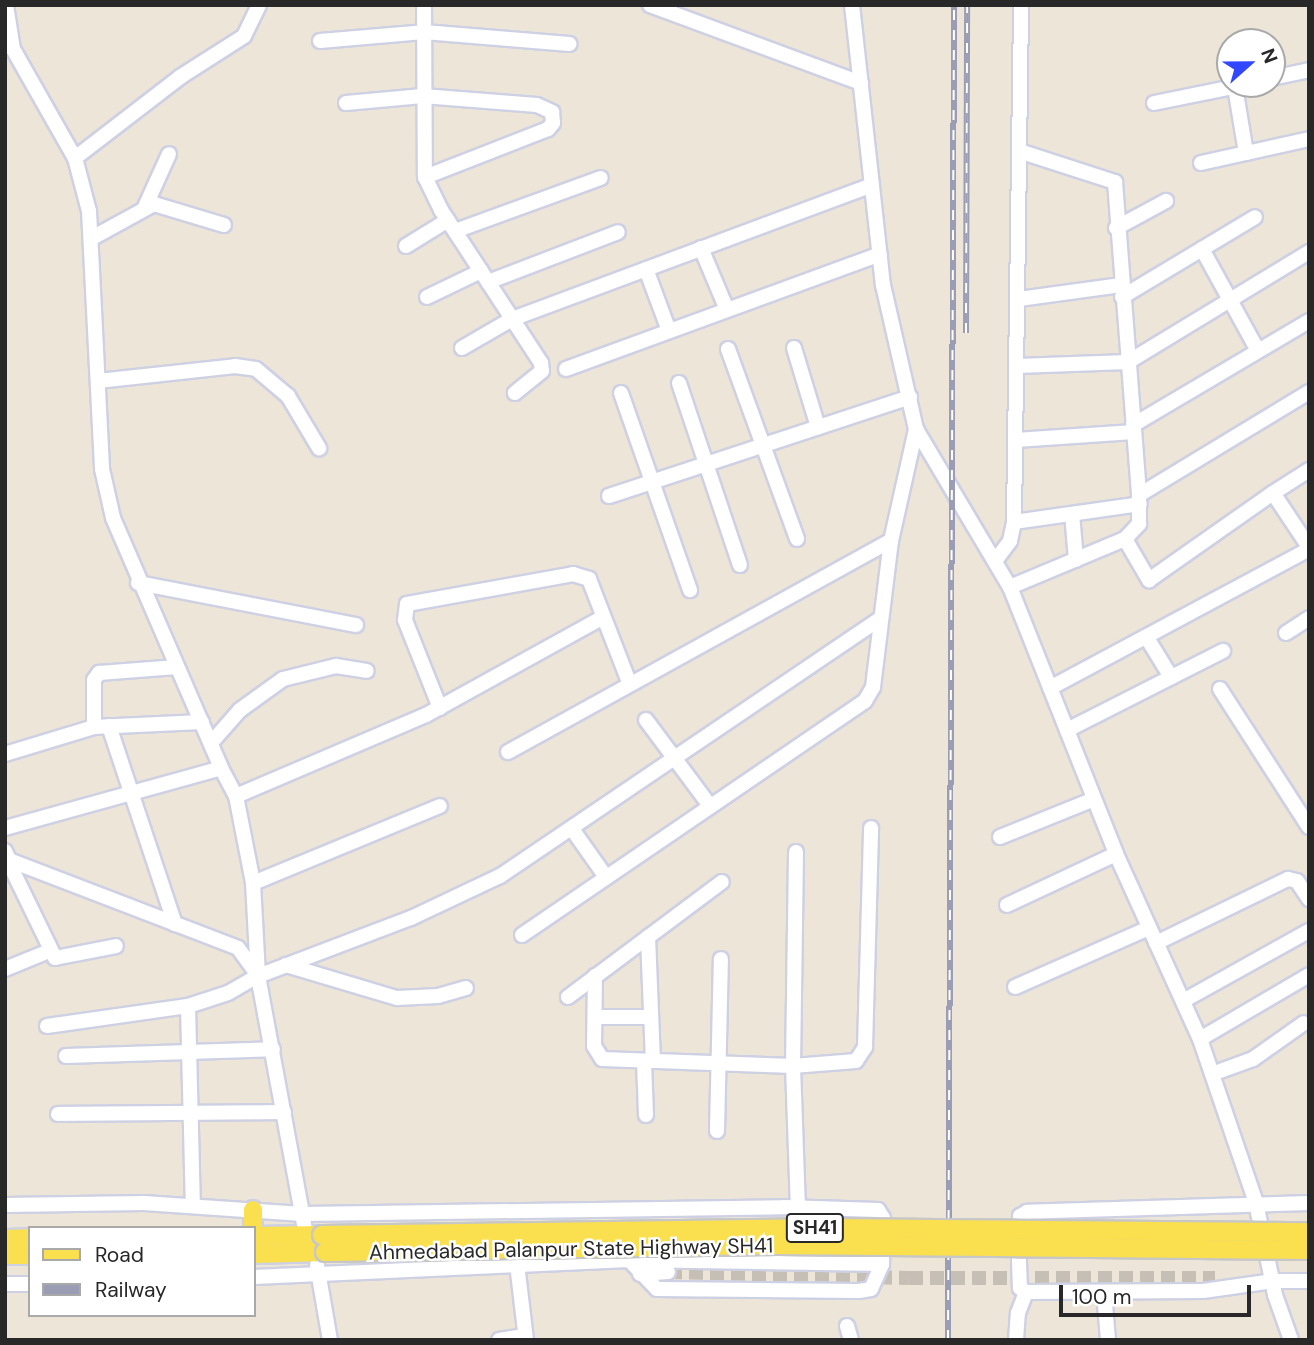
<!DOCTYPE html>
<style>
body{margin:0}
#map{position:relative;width:1314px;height:1345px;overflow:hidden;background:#ece5d8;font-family:"DM Sans",sans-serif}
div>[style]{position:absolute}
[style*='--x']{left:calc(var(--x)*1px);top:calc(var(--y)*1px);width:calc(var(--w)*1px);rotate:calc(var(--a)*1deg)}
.minor-tunnel>*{height:14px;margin-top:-7px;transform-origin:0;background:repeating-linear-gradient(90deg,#c5bfb5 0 14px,transparent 0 21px)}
.roads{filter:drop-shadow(2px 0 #ced0e3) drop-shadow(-2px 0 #ced0e3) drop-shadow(0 2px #ced0e3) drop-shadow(0 -2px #ced0e3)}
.minor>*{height:14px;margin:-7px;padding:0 7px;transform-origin:7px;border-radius:7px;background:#fff}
.major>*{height:18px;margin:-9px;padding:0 9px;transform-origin:9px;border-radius:9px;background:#fae04f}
.rail>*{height:6px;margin-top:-3px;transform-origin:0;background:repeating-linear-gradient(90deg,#fff 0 10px,#9b9db4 0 20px);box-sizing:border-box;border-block:2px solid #9b9db4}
.bridges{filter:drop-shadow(2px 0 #c7c7c7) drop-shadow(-2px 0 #c7c7c7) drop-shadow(0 2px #c7c7c7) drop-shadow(0 -2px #c7c7c7)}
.major-bridge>*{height:18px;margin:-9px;padding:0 9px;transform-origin:9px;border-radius:9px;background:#fae04f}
span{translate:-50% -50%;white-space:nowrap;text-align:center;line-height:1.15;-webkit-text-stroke:5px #fff;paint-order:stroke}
.shield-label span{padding:2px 5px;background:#fff;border:2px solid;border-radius:5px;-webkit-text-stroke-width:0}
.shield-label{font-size:19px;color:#282828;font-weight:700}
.street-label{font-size:21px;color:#282828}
.frame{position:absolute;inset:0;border:7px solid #282828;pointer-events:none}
.legend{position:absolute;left:28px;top:1226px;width:228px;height:91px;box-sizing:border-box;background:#fff;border:2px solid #a9a9a9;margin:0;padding:9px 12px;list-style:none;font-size:21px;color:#282828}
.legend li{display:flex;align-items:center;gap:14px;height:35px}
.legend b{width:35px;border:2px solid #a9a9a9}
.north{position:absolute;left:1216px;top:28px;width:70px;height:70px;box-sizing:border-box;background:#fff;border:2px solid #a9a9a9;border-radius:50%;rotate:69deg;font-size:19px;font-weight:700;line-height:28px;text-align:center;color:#282828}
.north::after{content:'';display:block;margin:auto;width:24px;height:32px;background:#3248ff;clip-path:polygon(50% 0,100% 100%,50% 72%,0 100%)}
.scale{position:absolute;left:1059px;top:1285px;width:192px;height:32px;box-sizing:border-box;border:4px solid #282828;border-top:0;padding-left:9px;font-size:21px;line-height:24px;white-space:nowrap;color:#282828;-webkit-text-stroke:5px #fff;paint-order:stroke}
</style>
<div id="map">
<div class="minor-tunnel">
<div style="--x:668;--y:1272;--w:241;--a:1.4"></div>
<div style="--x:909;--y:1278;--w:306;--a:0"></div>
</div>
<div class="roads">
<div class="minor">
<div style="--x:6;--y:5;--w:45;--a:81"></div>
<div style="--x:13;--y:49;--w:125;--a:60.4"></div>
<div style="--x:75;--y:158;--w:55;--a:75.2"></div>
<div style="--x:89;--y:211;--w:258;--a:87.1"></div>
<div style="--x:102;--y:469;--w:50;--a:77.3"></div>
<div style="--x:113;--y:518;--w:272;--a:66.6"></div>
<div style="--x:424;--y:5;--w:172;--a:89.7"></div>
<div style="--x:425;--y:177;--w:37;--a:64"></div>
<div style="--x:441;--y:210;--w:183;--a:56.8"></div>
<div style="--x:541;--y:363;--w:8;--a:83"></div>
<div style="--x:542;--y:371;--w:35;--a:141"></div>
<div style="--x:650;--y:5;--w:225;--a:20.3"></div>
<div style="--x:852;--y:5;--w:282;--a:83.7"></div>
<div style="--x:883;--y:285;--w:148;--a:77.1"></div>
<div style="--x:916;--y:429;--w:184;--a:59.3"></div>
<div style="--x:1010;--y:587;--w:287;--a:68.3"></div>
<div style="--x:1116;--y:854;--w:203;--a:65.6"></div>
<div style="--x:1200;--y:1039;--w:173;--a:71.1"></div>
<div style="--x:1256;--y:1203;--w:94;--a:78.3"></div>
<div style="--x:1275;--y:1295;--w:48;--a:70.4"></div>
<div style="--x:320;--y:41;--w:104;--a:-4.9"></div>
<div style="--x:424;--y:32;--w:146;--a:4.7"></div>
<div style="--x:1272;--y:78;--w:38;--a:-12"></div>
<div style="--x:1235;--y:87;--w:67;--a:80.5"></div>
<div style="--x:346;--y:103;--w:77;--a:-5.2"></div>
<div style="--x:423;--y:96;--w:114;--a:4.5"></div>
<div style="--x:537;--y:105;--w:17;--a:25"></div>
<div style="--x:552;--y:112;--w:11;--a:85"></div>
<div style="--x:553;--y:123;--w:8;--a:130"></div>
<div style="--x:548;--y:129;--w:132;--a:158.7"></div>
<div style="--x:1154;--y:103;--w:95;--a:-11.5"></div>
<div style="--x:1022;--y:152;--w:98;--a:17.9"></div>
<div style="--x:1115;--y:182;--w:314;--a:85.6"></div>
<div style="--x:75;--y:158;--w:133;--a:-37.6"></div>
<div style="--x:180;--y:77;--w:76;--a:-32.6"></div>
<div style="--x:244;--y:36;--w:34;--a:-64"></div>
<div style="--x:1201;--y:163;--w:111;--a:-12.5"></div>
<div style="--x:145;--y:207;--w:58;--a:-65.6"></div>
<div style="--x:1116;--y:228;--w:57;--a:-28.4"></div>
<div style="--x:455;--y:231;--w:155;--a:-20"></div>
<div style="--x:92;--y:238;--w:71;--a:-28.7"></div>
<div style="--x:154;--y:204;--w:73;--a:16.7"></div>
<div style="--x:406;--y:246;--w:49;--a:-31.8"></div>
<div style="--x:701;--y:248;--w:67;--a:67.2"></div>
<div style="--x:1202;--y:249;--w:116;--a:61.2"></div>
<div style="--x:646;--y:269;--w:66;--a:69.6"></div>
<div style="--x:488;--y:282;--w:139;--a:-21"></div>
<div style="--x:427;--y:297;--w:60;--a:-25.7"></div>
<div style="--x:1122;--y:297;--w:155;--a:-31"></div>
<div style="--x:1019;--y:299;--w:103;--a:-7.8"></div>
<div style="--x:462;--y:348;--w:58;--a:-30.1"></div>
<div style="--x:512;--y:319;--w:384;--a:-20.4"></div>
<div style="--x:794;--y:348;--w:83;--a:73.1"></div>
<div style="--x:728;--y:349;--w:202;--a:70"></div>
<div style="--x:1017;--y:366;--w:111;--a:-2.1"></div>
<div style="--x:1128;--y:362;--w:212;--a:-31.3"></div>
<div style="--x:566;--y:369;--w:334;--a:-20.1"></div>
<div style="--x:98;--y:381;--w:138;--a:-6.2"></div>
<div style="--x:235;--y:366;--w:21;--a:8"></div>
<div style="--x:256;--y:369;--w:42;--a:40.2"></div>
<div style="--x:288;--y:396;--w:61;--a:59.2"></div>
<div style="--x:679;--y:383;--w:192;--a:71.5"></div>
<div style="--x:621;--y:393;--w:209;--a:70.7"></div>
<div style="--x:1133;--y:425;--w:204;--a:-30.6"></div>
<div style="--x:1016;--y:440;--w:118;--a:-3.9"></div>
<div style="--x:1273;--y:493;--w:43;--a:-32.6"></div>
<div style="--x:609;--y:496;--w:317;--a:-18.2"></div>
<div style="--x:1072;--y:514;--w:46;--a:85"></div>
<div style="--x:1014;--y:522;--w:127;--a:-8.1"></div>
<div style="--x:1125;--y:539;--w:48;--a:59.7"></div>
<div style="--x:1149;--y:580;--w:151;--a:-35.1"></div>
<div style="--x:1273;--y:493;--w:65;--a:56.3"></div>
<div style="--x:995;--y:561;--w:25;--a:-53"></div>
<div style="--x:1010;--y:541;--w:19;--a:-78"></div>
<div style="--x:1014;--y:522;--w:517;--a:-89.22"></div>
<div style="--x:138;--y:583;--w:222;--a:10.9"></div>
<div style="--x:1010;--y:587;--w:125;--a:-22.7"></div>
<div style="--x:1125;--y:539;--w:21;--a:-47"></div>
<div style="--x:1139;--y:524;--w:29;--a:-90"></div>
<div style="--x:1139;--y:495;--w:199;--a:-31.2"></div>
<div style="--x:1286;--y:633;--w:27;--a:-33"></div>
<div style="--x:1147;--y:638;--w:46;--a:58.4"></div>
<div style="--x:1050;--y:688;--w:294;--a:-28.2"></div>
<div style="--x:1220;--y:689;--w:164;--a:57.2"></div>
<div style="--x:440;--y:708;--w:95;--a:-111.7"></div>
<div style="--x:405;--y:620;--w:16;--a:-83"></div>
<div style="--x:407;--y:604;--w:169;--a:-10.2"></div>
<div style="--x:573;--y:574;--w:17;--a:17"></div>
<div style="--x:589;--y:579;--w:110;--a:68.8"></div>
<div style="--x:646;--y:720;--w:107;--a:53.3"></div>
<div style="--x:109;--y:726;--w:209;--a:71.6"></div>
<div style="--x:94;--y:727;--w:47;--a:-90"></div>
<div style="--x:94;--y:680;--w:9;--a:-54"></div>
<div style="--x:99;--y:673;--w:78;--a:-4.4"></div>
<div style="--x:1067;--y:730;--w:175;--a:-26.9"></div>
<div style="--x:211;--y:743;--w:44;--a:-48.7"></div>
<div style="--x:240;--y:710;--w:53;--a:-35.8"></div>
<div style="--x:283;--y:679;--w:55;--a:-13.8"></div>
<div style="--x:336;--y:666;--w:31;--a:9"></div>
<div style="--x:508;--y:752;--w:437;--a:-28.9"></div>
<div style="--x:891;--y:541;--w:115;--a:-77.4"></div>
<div style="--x:5;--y:754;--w:93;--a:-16.9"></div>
<div style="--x:94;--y:727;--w:108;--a:-2.7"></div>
<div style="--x:236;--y:796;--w:89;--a:78.9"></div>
<div style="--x:253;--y:883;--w:91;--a:86.9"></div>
<div style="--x:5;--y:828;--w:224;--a:-15.5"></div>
<div style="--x:221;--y:768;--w:32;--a:62"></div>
<div style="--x:236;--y:796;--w:207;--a:-23.1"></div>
<div style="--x:426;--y:715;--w:201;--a:-28.9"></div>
<div style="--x:572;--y:829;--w:59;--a:54.7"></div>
<div style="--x:1000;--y:837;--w:101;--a:-22"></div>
<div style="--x:5;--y:851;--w:10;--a:66"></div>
<div style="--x:9;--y:860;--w:245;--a:21"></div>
<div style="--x:238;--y:948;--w:34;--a:54"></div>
<div style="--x:258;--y:976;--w:263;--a:79.5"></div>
<div style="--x:796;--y:852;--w:214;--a:90.8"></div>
<div style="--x:793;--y:1066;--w:141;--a:88"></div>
<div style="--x:7;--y:859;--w:110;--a:64.1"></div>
<div style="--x:55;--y:958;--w:62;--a:-11.1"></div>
<div style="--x:253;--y:883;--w:202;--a:-22.4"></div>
<div style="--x:1007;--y:905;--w:120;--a:-25.1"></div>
<div style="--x:522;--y:935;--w:415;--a:-34.3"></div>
<div style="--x:865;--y:701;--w:16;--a:-60"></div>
<div style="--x:873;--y:687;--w:147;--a:-83"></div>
<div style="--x:648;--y:937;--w:124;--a:87.7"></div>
<div style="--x:1156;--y:943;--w:147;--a:-25.9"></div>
<div style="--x:1288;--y:879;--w:9;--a:13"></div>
<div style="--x:1297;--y:881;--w:22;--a:56"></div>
<div style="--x:286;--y:965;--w:116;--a:16.6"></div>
<div style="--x:397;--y:998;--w:41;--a:-2.8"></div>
<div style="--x:438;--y:996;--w:29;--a:-16"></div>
<div style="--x:5;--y:969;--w:48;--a:-22.2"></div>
<div style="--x:595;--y:976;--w:70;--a:90.8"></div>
<div style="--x:594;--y:1046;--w:15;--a:58"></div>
<div style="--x:602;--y:1059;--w:191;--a:2.1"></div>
<div style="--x:793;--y:1066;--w:63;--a:-4.5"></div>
<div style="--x:856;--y:1061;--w:17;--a:-57"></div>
<div style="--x:865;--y:1047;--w:219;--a:-88.4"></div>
<div style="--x:1015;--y:987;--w:146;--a:-23.8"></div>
<div style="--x:568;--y:997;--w:192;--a:-36.8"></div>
<div style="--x:1183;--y:1001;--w:144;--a:-29.1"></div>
<div style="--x:188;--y:1006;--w:199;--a:88.6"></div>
<div style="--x:595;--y:1017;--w:56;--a:0"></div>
<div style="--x:47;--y:1026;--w:142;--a:-8.1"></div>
<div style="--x:188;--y:1006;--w:42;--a:-18"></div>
<div style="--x:228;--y:993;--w:34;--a:-30"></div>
<div style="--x:258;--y:976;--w:164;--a:-20.8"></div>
<div style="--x:411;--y:918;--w:98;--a:-25.3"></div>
<div style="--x:500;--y:876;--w:460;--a:-34.1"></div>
<div style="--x:1200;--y:1039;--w:126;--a:-30.4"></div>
<div style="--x:66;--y:1056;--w:207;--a:-1.9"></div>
<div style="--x:644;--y:1061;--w:54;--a:87.9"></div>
<div style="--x:1212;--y:1074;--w:44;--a:-20.1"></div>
<div style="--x:1253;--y:1059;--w:62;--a:-35.2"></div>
<div style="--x:58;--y:1114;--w:226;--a:-0.5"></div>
<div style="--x:717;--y:1131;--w:172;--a:-88.7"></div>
<div style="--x:1309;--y:1203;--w:282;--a:178.2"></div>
<div style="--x:1027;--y:1212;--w:8;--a:150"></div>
<div style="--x:1020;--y:1216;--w:45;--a:91.3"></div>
<div style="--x:1019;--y:1261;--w:27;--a:88"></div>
<div style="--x:1020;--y:1288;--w:7;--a:34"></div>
<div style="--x:1026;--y:1292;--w:177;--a:-0.3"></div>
<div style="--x:1203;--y:1291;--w:71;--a:-8.1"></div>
<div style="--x:1273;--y:1281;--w:36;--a:0"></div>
<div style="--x:5;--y:1205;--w:139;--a:-0.8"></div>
<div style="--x:144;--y:1203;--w:159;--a:4"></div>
<div style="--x:303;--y:1214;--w:481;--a:-0.8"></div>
<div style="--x:784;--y:1207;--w:94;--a:1.8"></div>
<div style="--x:878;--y:1210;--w:9;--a:58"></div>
<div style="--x:883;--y:1218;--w:46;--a:91.2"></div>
<div style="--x:882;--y:1264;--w:253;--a:-179.1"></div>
<div style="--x:629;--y:1260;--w:375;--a:177.4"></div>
<div style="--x:629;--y:1260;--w:40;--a:46"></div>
<div style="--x:657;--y:1289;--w:202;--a:0.6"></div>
<div style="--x:859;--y:1291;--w:12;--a:-9"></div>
<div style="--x:871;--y:1289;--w:27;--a:-66"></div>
<div style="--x:517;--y:1264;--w:77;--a:83.2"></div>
<div style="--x:317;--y:1265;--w:76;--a:80.2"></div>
<div style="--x:640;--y:1274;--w:28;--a:-4"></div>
<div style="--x:5;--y:1284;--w:25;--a:0"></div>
<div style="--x:1104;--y:1293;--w:47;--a:85.1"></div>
<div style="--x:847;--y:1326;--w:15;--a:74"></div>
<div style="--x:499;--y:1340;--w:26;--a:-9"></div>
<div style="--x:1016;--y:1340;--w:27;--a:-86"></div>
<div style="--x:1018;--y:1313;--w:22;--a:-69"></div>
</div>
<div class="major">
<div style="--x:253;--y:1228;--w:18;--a:-90"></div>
<div style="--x:254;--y:1236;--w:68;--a:-0.8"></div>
<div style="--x:5;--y:1239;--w:25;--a:-2"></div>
<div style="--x:254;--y:1254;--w:71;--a:-1.6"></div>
<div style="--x:5;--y:1255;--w:25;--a:0"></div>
</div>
</div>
<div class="rail">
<div style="--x:966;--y:333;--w:328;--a:-89.8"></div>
<div style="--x:948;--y:1340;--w:1335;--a:-89.74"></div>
</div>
<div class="bridges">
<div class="major-bridge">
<div style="--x:322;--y:1235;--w:501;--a:-0.8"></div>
<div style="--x:823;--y:1228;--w:486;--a:0.5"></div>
<div style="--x:325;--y:1252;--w:452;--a:-0.9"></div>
<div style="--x:777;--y:1245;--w:532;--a:0.54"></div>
</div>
</div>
<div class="shield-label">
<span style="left:815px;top:1228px">SH41</span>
</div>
<div class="street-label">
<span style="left:571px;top:1249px;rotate:-1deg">Ahmedabad Palanpur State Highway SH41</span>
</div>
<div class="frame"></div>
<ul class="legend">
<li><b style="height:9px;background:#fae04f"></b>Road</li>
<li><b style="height:9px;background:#9b9db4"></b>Railway</li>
</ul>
<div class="north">N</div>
<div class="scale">100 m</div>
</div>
